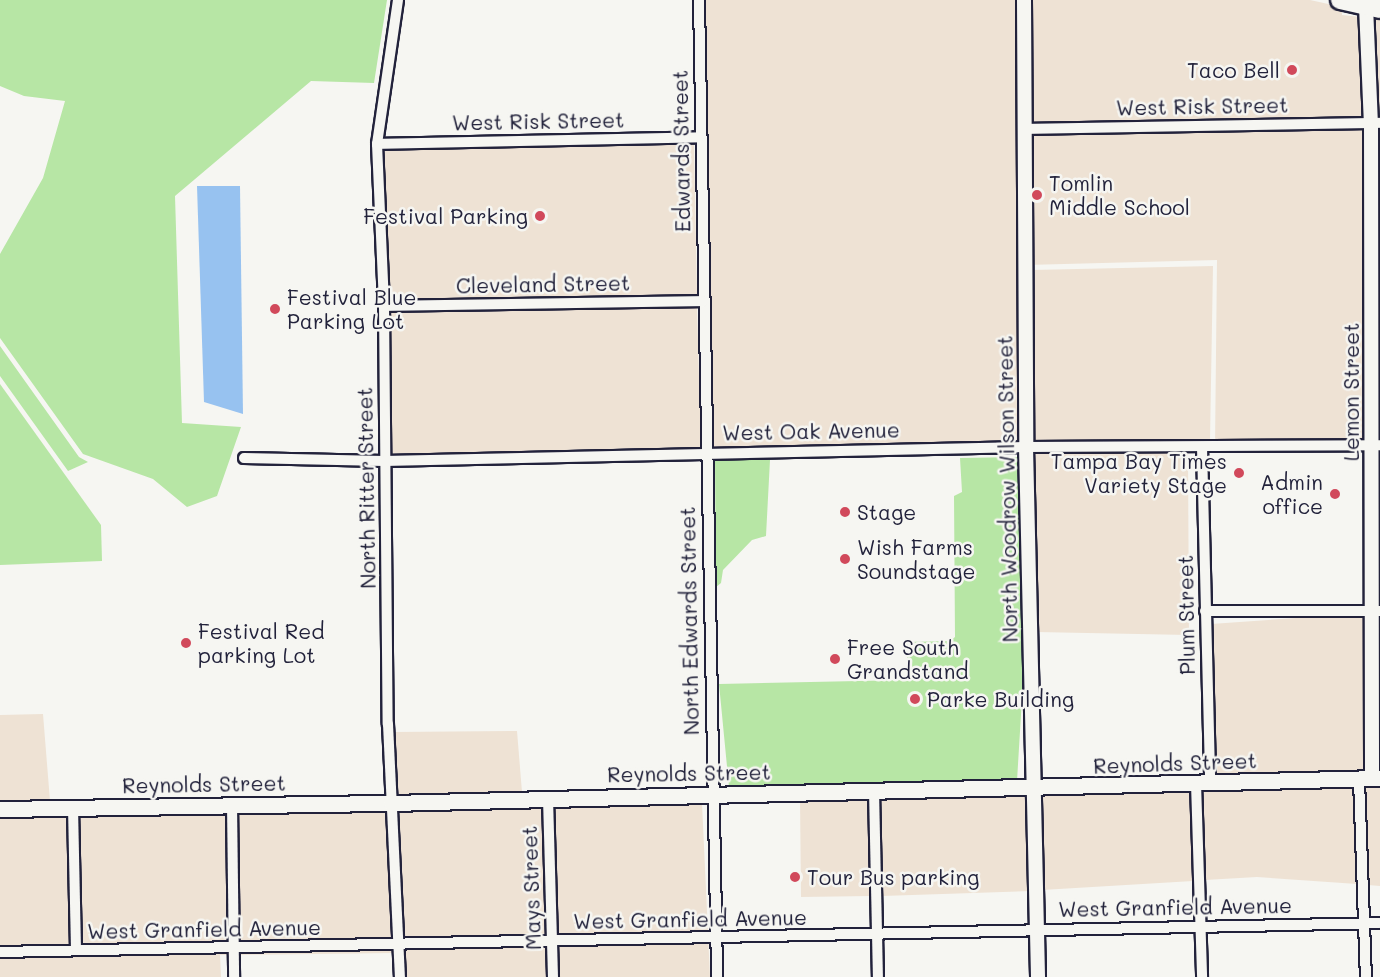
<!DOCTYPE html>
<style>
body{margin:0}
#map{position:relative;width:1380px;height:977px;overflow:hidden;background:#f6f6f2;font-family:Mali,sans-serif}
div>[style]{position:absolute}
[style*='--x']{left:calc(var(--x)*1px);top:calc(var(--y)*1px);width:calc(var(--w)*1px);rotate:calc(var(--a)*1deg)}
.built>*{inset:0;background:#eee2d4}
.green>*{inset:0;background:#b7e6a5}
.water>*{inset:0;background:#97c2f0}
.roads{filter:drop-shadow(2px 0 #22223b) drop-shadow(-2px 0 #22223b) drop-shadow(0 2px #22223b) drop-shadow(0 -2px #22223b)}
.minor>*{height:10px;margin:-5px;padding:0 5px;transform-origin:5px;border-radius:5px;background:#f6f6f2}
.tertiary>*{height:14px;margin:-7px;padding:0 7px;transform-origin:7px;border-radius:7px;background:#f6f6f2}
.secondary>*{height:15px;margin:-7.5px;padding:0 7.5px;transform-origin:7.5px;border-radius:7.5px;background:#f6f6f2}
.primary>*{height:18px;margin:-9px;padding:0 9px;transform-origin:9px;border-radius:9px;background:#f6f6f2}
.dots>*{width:16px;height:16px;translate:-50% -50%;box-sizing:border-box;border:3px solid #f6f6f2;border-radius:50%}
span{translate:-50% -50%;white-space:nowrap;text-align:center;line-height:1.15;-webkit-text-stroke:5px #f6f6f2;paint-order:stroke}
.poi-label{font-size:21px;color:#22223b}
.right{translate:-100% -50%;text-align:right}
.left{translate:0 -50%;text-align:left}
.street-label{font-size:21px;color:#22223b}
</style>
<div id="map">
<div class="built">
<div style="clip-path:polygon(700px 0,1024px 0,1026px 129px,1380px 123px,1380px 445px,1215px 446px,1217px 260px,1026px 265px,1026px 447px,707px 453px)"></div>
<div style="clip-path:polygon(1029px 0,1310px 0,1342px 7px,1342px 15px,1361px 17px,1365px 117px,1031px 123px)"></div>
<div style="clip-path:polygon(1373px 19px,1380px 19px,1380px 116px,1377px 116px)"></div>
<div style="clip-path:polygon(694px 143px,697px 295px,389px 300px,383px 150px)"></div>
<div style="clip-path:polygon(1213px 266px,1210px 440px,1032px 440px,1032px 270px)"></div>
<div style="clip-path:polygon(697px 307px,701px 447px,390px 454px,389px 313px)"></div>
<div style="clip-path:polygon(1032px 453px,1188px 453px,1189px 635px,1036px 632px)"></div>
<div style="clip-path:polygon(1354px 614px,1354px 617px,1367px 617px,1367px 772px,1213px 776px,1211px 624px)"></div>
<div style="clip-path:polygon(43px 714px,50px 801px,0 802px,0 715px)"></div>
<div style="clip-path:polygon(517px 731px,522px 792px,396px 797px,394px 732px)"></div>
<div style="clip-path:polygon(1353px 785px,1357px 884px,1257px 877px,1205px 880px,1202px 789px)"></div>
<div style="clip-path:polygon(1364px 785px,1380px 785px,1380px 886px,1368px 885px)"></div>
<div style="clip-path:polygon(1191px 790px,1193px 881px,1042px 890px,1040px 793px)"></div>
<div style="clip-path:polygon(1029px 794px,1031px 891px,882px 896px,879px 796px)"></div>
<div style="clip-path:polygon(868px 797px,871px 896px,801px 897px,800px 798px)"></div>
<div style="clip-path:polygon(702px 803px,710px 977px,559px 977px,554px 804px)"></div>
<div style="clip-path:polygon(543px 804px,548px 977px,406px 977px,397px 809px)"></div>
<div style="clip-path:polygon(385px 809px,394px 953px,240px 955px,238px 811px)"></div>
<div style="clip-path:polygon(227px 811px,228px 955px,220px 955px,221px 977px,0 977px,0 815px)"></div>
</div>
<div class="green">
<div style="clip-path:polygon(0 0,387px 0,374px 83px,311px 81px,175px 196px,182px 423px,241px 427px,217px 496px,187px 507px,153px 479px,83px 454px,0 338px,0 254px,43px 178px,65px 101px,24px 96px,0 86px)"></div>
<div style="clip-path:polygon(0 346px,79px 457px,88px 462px,68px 471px,0 376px)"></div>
<div style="clip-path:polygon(0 384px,101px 525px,102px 561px,0 565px)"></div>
<div style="clip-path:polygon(1021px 457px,1025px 649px,1017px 781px,729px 787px,719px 684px,907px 680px,907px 642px,950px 641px,955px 637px,954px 496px,962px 492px,960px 458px)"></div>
<div style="clip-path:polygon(715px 460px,770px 460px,766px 536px,752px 540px,723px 570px,721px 583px,716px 587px)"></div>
</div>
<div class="water">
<div style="clip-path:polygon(197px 186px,240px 186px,243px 414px,204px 402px)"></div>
</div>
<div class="roads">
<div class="minor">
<div style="--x:398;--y:0;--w:146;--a:98.3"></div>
<div style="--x:377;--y:144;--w:162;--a:87.5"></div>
<div style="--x:384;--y:306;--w:418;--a:89.5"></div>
<div style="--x:388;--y:724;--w:253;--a:87.3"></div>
<div style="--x:699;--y:0;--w:977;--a:88.94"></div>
<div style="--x:1026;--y:129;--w:354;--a:-1"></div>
<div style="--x:377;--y:144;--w:322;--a:-1.2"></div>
<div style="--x:384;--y:306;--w:319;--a:-0.9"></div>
<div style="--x:1202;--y:447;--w:336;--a:88.6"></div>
<div style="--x:244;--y:458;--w:140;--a:1.2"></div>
<div style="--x:384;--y:461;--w:642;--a:-1.25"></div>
<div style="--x:1026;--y:447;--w:354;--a:-0.3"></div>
<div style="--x:1205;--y:611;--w:175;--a:0"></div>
<div style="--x:1359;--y:779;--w:198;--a:88"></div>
<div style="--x:1196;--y:783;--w:194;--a:88.2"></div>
<div style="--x:874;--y:790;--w:187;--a:88.8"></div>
<div style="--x:548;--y:798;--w:179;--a:88.4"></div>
<div style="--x:232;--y:804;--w:173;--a:89.3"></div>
<div style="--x:73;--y:807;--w:143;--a:88.8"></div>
<div style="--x:0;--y:952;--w:1380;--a:-1.2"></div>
</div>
<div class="tertiary">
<div style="--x:1024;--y:0;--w:447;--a:89.7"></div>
<div style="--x:1026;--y:447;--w:530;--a:88.7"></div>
<div style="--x:1366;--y:6;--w:117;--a:87.6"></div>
<div style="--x:1371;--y:123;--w:656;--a:89.91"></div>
</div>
<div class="secondary">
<div style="--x:0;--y:809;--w:391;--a:-0.9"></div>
<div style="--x:391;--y:803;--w:989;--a:-1.45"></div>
</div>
<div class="primary">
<div style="--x:1340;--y:0;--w:41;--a:12.7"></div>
</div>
</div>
<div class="dots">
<div style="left:1292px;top:70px;background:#d1495b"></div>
<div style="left:1037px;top:195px;background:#d1495b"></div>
<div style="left:540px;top:216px;background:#d1495b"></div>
<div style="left:275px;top:309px;background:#d1495b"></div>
<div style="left:1239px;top:473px;background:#d1495b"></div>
<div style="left:1335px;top:494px;background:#d1495b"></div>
<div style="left:845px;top:512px;background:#d1495b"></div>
<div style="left:845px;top:559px;background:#d1495b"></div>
<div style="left:186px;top:643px;background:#d1495b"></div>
<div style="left:835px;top:659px;background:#d1495b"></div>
<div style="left:915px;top:699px;background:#d1495b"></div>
<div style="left:795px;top:877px;background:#d1495b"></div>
</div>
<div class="poi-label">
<span class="right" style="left:1280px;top:70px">Taco Bell</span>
<span class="left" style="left:1049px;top:195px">Tomlin<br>Middle School</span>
<span class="right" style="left:528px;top:216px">Festival Parking</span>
<span class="left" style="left:287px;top:309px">Festival Blue<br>Parking Lot</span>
<span class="right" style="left:1227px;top:473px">Tampa Bay Times<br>Variety Stage</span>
<span class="right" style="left:1323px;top:494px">Admin<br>office</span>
<span class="left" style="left:857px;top:512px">Stage</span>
<span class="left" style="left:857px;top:559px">Wish Farms<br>Soundstage</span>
<span class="left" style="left:198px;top:643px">Festival Red<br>parking Lot</span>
<span class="left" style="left:847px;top:659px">Free South<br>Grandstand</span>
<span class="left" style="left:927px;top:699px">Parke Building</span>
<span class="left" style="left:807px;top:877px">Tour Bus parking</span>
</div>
<div class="street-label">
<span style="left:1202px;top:106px;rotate:-1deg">West Risk Street</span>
<span style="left:538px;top:121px;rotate:-1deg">West Risk Street</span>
<span style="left:681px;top:151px;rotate:-91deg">Edwards Street</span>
<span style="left:543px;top:284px;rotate:-1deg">Cleveland Street</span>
<span style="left:1351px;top:392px;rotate:-90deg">Lemon Street</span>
<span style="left:811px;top:431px;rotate:-1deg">West Oak Avenue</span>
<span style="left:366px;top:488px;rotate:-91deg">North Ritter Street</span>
<span style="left:1007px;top:489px;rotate:-91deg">North Woodrow Wilson Street</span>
<span style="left:1186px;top:615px;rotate:-91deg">Plum Street</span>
<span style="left:689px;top:621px;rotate:-91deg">North Edwards Street</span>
<span style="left:1175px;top:763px;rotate:-2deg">Reynolds Street</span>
<span style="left:689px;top:773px;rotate:-1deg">Reynolds Street</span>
<span style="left:204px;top:784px;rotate:-1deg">Reynolds Street</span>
<span style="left:531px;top:888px;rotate:-92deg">Mays Street</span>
<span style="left:1175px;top:907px;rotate:-1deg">West Granfield Avenue</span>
<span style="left:690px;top:919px;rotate:-1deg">West Granfield Avenue</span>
<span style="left:204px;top:929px;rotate:-1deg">West Granfield Avenue</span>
</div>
</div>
